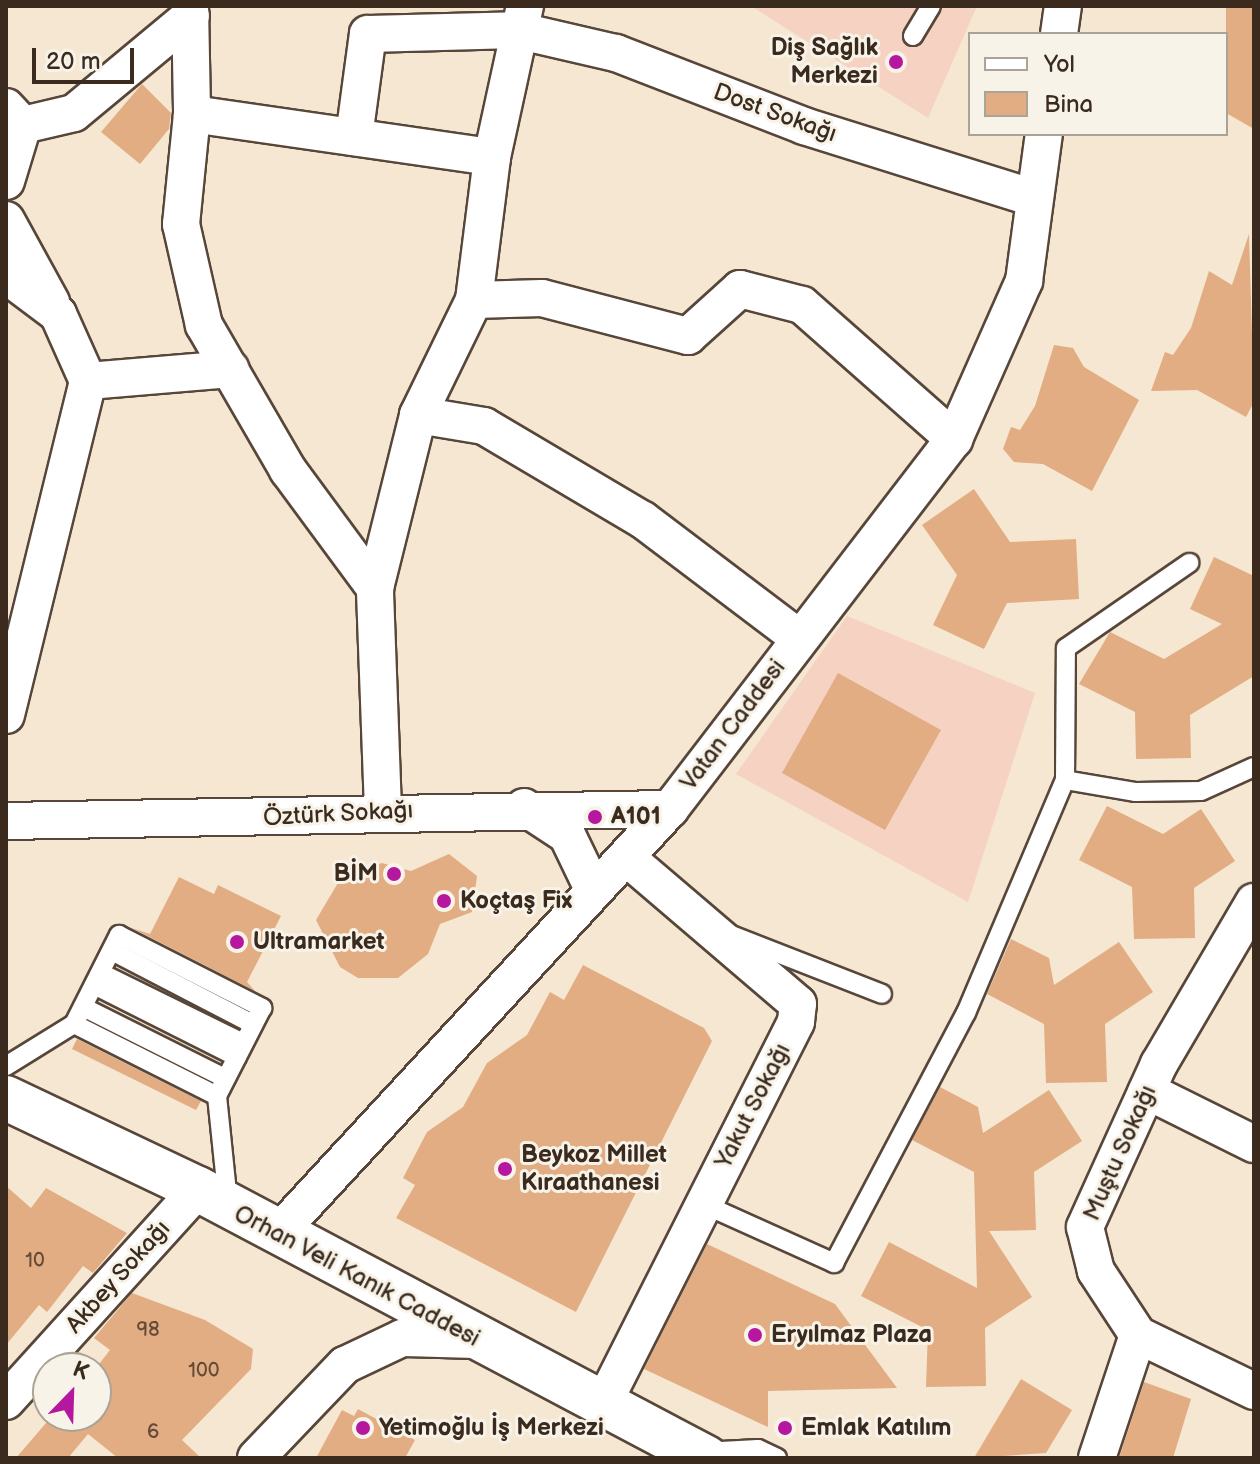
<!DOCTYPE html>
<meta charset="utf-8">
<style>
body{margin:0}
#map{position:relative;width:1260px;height:1464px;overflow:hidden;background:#f5e7d1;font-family:"Balsamiq Sans",sans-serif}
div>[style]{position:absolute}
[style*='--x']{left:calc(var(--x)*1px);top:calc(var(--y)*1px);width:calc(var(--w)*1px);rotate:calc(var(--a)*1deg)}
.built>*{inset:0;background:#f5d2c2}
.building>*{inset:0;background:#e2ad83}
.roads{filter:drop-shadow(2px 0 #574639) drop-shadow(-2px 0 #574639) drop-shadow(0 2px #574639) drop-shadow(0 -2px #574639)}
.lane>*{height:18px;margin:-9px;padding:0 9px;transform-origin:9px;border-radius:9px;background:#fff}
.street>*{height:36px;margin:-18px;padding:0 18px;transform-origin:18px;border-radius:18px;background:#fff}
.primary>*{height:44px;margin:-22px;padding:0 22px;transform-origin:22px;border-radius:22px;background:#fff}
.dots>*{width:22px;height:22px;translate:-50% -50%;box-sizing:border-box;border:4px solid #f7f3e8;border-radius:50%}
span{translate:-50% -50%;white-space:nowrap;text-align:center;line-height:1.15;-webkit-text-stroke:6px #f7f3e8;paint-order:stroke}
.number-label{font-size:20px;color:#654b37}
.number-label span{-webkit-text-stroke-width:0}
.poi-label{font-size:24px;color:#3b2a1e;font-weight:700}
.right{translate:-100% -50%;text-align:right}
.left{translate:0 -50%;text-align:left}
.street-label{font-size:24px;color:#3b2a1e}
.frame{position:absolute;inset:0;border:8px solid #3b2a1e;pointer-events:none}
.legend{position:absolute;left:968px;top:32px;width:260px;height:104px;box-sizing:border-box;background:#f7f3e8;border:2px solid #aca397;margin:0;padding:10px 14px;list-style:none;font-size:24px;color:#3b2a1e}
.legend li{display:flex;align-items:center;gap:16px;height:40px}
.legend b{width:40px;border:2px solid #aca397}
.north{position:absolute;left:32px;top:1352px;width:80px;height:80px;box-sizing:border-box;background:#f7f3e8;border:2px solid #aca397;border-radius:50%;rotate:23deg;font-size:22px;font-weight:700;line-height:32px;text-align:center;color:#3b2a1e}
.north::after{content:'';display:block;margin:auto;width:28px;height:36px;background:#b5179e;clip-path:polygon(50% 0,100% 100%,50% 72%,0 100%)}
.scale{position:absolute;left:32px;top:48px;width:102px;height:36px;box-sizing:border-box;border:4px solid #3b2a1e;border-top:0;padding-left:10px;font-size:24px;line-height:28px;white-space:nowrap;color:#3b2a1e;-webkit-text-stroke:6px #f7f3e8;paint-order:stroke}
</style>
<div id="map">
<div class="built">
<div style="clip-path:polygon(751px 6px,977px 6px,928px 118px)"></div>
<div style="clip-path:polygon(847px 616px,1035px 693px,968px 902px,736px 774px)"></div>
</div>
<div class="building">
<div style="clip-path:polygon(1226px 6px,1254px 6px,1254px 129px,1226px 113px)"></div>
<div style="clip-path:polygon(142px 84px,171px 113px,169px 129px,140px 164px,101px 132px)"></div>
<div style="clip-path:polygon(1249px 234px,1254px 402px,1246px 417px,1197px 390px,1151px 391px,1165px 352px,1173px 355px,1191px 328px,1209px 271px,1232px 285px)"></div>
<div style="clip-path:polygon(1054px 345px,1073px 348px,1084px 367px,1139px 400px,1092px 491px,1043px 464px,1014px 462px,1003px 449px,1011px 427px,1020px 430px,1035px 406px)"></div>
<div style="clip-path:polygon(974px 489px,1010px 542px,1076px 539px,1079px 599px,1007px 603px,984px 649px,933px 625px,957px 575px,922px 525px)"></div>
<div style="clip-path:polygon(1214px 557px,1254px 576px,1254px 676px,1190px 715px,1191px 758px,1136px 759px,1135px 712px,1079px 684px,1110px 632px,1164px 659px,1222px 624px,1190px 609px)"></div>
<div style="clip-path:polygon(838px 673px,941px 730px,885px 830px,782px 773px)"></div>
<div style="clip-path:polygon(1107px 806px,1163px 834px,1201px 809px,1235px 861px,1194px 888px,1195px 938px,1134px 939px,1132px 887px,1079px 860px)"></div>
<div style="clip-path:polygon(449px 854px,477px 876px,472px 912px,440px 924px,428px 954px,398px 978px,358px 978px,340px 967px,316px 920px,342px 876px,382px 863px,411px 871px)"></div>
<div style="clip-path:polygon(179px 877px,214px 894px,218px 885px,281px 916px,247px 982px,255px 991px,132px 928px,150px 934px)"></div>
<div style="clip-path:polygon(1011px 939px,1049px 958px,1054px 985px,1119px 942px,1153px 992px,1105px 1024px,1107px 1082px,1046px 1083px,1044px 1024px,987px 994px)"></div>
<div style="clip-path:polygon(583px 965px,704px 1028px,712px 1041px,576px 1312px,396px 1218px,415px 1185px,403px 1178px,427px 1132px,463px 1107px,487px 1063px,527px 1035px,550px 992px,564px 1000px)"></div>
<div style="clip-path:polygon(77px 1039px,201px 1101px,196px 1110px,72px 1049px)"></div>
<div style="clip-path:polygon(940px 1087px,978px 1107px,983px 1133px,1049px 1090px,1082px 1141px,1034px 1172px,1036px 1230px,989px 1231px,1032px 1297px,985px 1328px,986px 1386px,926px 1387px,928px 1330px,861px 1296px,889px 1242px,977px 1288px,974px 1172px,912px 1140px)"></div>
<div style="clip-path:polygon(6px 1186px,31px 1208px,46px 1188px,127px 1233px,93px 1273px,83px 1266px,47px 1312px,39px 1305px,6px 1345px)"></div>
<div style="clip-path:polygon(707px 1244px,835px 1304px,897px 1388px,768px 1391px,768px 1427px,644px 1369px)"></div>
<div style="clip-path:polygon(132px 1293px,205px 1320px,253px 1349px,251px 1369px,182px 1440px,201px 1458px,118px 1458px,88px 1434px,68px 1458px,16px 1458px,52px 1416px,96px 1416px,96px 1368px,110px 1350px,94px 1338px)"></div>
<div style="clip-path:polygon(1021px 1379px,1072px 1410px,1046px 1453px,974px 1458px)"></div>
<div style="clip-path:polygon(1144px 1382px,1191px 1399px,1173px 1458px,1119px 1458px)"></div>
<div style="clip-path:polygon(358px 1409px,415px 1440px,405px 1458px,316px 1458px,342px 1410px,354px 1416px)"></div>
</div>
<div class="roads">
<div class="lane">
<div style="--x:913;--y:36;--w:35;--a:-59"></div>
<div style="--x:1065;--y:780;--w:72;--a:9.6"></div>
<div style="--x:1136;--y:792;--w:65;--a:-0.9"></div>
<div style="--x:1201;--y:791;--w:58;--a:-24.4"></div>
<div style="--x:731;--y:935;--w:162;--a:21.3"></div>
<div style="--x:112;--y:951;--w:159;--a:27.4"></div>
<div style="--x:101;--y:973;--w:158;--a:26.2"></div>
<div style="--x:94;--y:985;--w:160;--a:26.7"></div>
<div style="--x:83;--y:1007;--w:159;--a:26.6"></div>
<div style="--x:74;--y:1024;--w:160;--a:26.7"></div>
<div style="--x:6;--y:1066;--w:80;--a:-31.7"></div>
<div style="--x:74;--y:1024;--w:100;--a:-63.2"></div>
<div style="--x:119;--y:935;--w:161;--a:27"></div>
<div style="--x:262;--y:1008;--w:99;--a:117.1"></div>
<div style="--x:217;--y:1096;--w:108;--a:84.1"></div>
<div style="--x:703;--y:1204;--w:144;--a:24.2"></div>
<div style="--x:834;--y:1263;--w:283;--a:-62.2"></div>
<div style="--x:966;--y:1013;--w:253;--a:-67"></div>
<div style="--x:1065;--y:780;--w:132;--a:-89.6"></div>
<div style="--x:1066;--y:648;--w:150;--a:-34.6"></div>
<div style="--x:702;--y:1452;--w:56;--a:-3.1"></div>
<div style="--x:758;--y:1449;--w:21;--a:25"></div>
</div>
<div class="street">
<div style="--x:190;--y:6;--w:108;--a:88.9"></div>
<div style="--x:192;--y:114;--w:111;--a:95.7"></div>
<div style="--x:181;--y:224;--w:104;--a:77.2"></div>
<div style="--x:204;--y:325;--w:168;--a:59.9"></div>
<div style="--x:288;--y:470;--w:147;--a:53.6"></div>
<div style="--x:1059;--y:34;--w:28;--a:-82"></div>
<div style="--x:6;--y:107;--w:25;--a:47"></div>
<div style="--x:23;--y:125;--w:52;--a:-13.2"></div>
<div style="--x:74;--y:113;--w:152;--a:-39.7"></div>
<div style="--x:192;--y:114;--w:303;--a:8.2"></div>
<div style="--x:354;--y:137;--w:104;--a:-82.3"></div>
<div style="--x:368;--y:34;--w:148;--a:-1.5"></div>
<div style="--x:516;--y:30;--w:103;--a:13"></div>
<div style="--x:616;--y:53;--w:202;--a:21.2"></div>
<div style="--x:804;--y:126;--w:241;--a:17.4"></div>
<div style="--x:6;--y:181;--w:59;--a:-73.1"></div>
<div style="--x:6;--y:220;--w:94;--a:61.2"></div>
<div style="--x:6;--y:275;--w:65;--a:36.9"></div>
<div style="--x:58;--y:314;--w:73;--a:65.9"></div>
<div style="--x:88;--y:381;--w:344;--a:103.8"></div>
<div style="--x:474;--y:300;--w:68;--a:-1.7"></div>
<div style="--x:542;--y:298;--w:151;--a:14.6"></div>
<div style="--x:688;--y:336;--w:70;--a:-42.1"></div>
<div style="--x:740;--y:289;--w:64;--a:14.5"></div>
<div style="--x:802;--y:305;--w:203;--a:41.4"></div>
<div style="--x:88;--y:381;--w:143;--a:-4.8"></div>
<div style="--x:418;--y:415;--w:67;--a:9.5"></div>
<div style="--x:484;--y:426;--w:185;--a:30.6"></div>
<div style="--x:643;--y:520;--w:196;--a:37.1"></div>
<div style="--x:524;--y:807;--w:51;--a:33.1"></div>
<div style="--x:567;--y:835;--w:60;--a:64.3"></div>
<div style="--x:383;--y:810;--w:222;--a:-92.1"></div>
<div style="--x:375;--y:588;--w:178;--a:-76"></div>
<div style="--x:418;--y:415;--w:128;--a:-64"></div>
<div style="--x:474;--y:300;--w:144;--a:-82.8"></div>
<div style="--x:492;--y:157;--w:155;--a:-77.7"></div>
<div style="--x:6;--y:821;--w:664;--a:-1.04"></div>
<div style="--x:1147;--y:1091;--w:119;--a:26.4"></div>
<div style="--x:278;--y:1233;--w:577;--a:-47.25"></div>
<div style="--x:670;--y:809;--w:466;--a:-52.5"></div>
<div style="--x:954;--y:439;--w:173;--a:-66.1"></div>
<div style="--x:1024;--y:281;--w:148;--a:-82.3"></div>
<div style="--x:1138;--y:1335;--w:129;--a:25.8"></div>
<div style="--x:6;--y:1401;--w:286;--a:-47.8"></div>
<div style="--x:601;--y:1408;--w:432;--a:-63.2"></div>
<div style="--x:796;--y:1022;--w:18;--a:-84"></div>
<div style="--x:798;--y:1004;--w:225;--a:-139.5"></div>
<div style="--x:256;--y:1458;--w:129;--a:-46.3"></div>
<div style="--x:345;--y:1365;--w:63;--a:-25.3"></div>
<div style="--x:402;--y:1338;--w:73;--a:1.6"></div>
<div style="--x:1097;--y:1458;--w:130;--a:-71.6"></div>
<div style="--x:1138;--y:1335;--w:77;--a:-123.3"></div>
<div style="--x:1096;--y:1271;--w:45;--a:-104"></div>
<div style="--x:1085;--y:1227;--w:179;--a:-65.6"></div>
<div style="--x:1159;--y:1064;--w:188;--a:-59.6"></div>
</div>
<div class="primary">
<div style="--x:6;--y:1098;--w:212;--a:25.4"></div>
<div style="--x:198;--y:1189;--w:575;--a:27.9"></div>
</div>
</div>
<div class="dots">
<div style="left:896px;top:62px;background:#b5179e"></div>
<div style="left:595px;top:817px;background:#b5179e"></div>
<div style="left:394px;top:874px;background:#b5179e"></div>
<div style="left:444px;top:901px;background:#b5179e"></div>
<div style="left:237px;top:942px;background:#b5179e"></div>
<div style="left:505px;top:1169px;background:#b5179e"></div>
<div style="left:755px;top:1335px;background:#b5179e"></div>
<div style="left:363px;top:1428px;background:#b5179e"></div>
<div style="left:785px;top:1428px;background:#b5179e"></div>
</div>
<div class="number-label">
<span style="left:35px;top:1261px">10</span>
<span style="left:148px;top:1330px">98</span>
<span style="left:204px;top:1371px">100</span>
<span style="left:153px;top:1432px">6</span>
</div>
<div class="poi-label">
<span class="right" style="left:878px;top:62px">Diş Sağlık<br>Merkezi</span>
<span class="left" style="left:611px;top:817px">A101</span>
<span class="right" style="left:378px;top:874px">BİM</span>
<span class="left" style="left:460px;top:901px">Koçtaş Fix</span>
<span class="left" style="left:253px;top:942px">Ultramarket</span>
<span class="left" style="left:521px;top:1169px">Beykoz Millet<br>Kıraathanesi</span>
<span class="left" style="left:771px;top:1335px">Eryılmaz Plaza</span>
<span class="left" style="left:379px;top:1428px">Yetimoğlu İş Merkezi</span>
<span class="left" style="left:801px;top:1428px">Emlak Katılım</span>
</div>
<div class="street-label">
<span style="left:775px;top:113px;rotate:20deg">Dost Sokağı</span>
<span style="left:733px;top:725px;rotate:-53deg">Vatan Caddesi</span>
<span style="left:338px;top:814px;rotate:-3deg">Öztürk Sokağı</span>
<span style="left:753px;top:1106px;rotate:-63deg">Yakut Sokağı</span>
<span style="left:1120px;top:1153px;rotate:-66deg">Muştu Sokağı</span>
<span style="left:357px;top:1276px;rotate:28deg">Orhan Veli Kanık Caddesi</span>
<span style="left:118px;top:1277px;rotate:-48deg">Akbey Sokağı</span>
</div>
<div class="frame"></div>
<ul class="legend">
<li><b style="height:10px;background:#fff"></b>Yol</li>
<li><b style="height:22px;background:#e2ad83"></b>Bina</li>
</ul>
<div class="north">K</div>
<div class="scale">20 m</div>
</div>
